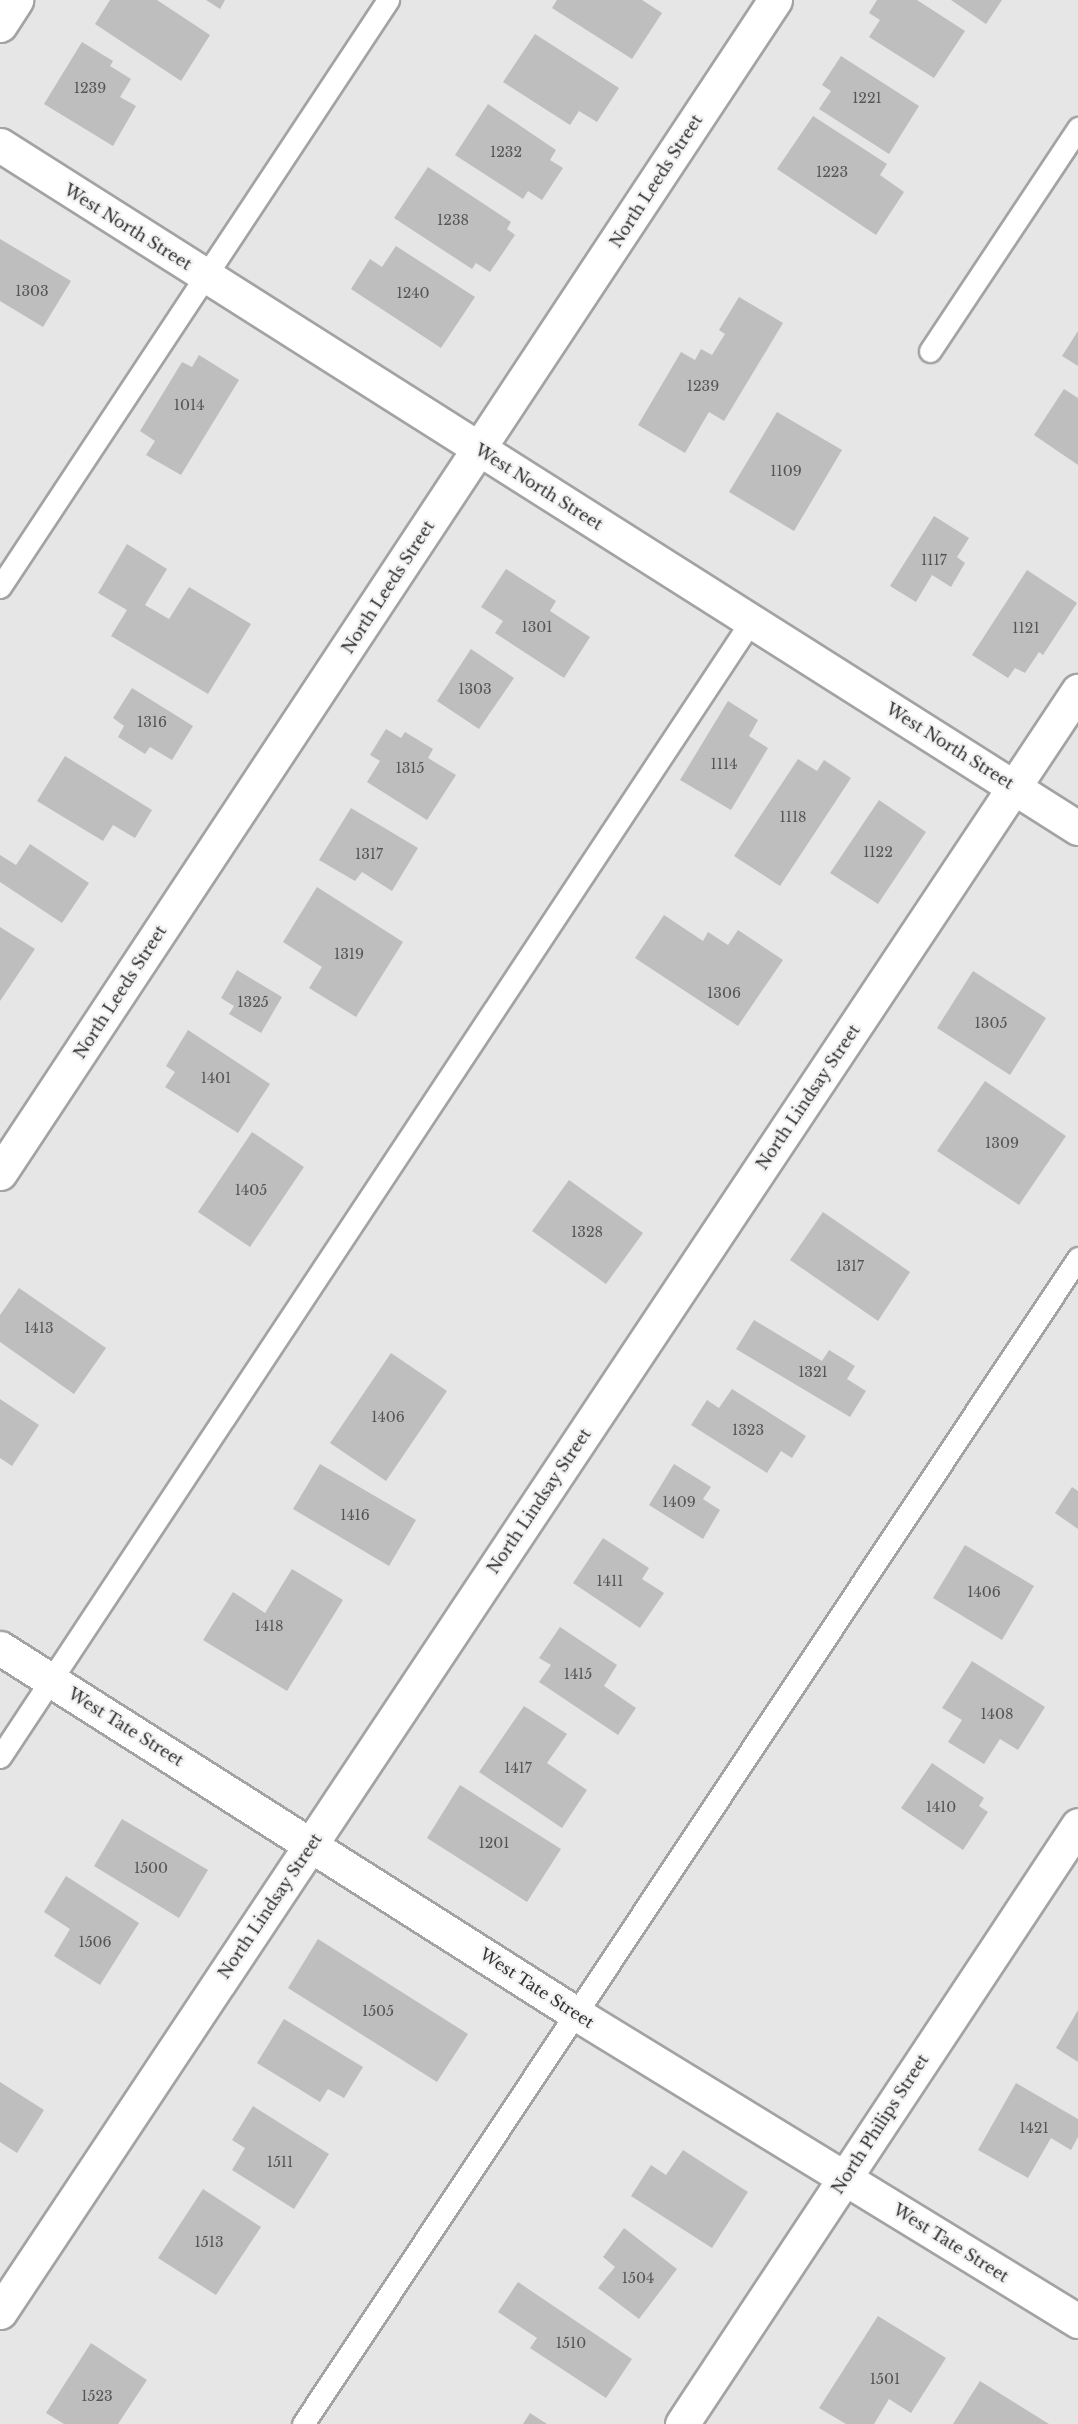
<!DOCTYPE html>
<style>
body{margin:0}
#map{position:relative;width:1078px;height:2424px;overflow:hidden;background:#e6e6e7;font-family:"Libre Baskerville",serif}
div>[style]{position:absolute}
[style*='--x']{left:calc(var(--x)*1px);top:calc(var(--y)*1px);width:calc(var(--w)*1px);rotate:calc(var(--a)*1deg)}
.building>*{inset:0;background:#bfbebe}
.roads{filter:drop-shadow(2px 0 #a3a3a4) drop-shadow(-2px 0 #a3a3a4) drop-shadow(0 2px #a3a3a4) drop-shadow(0 -2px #a3a3a4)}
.lane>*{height:21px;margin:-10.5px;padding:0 10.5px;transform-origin:10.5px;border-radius:10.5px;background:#fff}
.street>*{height:33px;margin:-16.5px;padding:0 16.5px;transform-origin:16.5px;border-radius:16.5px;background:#fff}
.secondary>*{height:33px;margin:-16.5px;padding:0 16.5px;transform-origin:16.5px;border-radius:16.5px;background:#fff}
span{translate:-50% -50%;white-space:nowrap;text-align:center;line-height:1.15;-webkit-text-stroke:4.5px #f3f3f4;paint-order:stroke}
.number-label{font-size:14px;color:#555}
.number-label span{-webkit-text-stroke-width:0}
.street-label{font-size:16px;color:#323232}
</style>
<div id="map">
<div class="building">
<div style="clip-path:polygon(110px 0,157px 0,210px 35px,181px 81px,95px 24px)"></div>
<div style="clip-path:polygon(206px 0,225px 0,220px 9px)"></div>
<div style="clip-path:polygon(557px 0,642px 0,662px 13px,632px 59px,552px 8px)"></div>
<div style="clip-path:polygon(877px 0,917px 0,965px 31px,934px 78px,869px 37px,880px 20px,869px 13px)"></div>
<div style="clip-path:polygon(951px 0,1002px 0,986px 24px)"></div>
<div style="clip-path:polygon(535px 34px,619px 88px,597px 122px,579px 111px,570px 125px,503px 82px)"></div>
<div style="clip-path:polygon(82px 42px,113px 61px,110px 66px,131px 79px,120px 97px,136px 106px,113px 146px,44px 104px)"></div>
<div style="clip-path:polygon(841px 56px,919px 106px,889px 154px,819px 109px,831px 91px,822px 85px)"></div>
<div style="clip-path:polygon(488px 104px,556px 150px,550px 160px,563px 168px,542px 200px,528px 191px,523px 199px,455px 155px)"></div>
<div style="clip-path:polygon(813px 116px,887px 164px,880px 175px,904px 192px,876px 235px,777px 169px)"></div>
<div style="clip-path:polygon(428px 167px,511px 222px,507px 229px,515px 235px,490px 272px,476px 263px,472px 269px,394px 218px)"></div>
<div style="clip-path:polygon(0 239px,71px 281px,43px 327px,0 301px)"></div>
<div style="clip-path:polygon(396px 246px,475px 297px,441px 348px,351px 289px,370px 259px,382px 267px)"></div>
<div style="clip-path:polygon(739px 297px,783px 323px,724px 421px,709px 412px,685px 453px,638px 425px,681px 352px,695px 360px,701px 349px,712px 355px,725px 334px,719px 330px)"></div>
<div style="clip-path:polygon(1078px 331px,1078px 366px,1062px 356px)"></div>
<div style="clip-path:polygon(199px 355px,239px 380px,181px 475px,146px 455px,155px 441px,140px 431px,182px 362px,192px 367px)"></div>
<div style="clip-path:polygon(1064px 389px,1078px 398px,1078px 465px,1034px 435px)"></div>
<div style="clip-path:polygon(777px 412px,842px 450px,794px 531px,729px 492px)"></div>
<div style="clip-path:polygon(934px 516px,969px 538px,957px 557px,965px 563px,951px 587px,932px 575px,916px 602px,890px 586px)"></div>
<div style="clip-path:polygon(127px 544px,167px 569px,145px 605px,169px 619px,189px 587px,251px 624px,208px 694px,111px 636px,127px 610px,98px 593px)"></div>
<div style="clip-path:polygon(506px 569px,556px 601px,550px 611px,590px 637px,564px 678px,495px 633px,503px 621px,481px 607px)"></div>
<div style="clip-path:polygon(1027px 570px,1077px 603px,1043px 655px,1039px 652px,1025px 673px,1015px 668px,1008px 678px,972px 655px)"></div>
<div style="clip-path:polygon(471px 649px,514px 678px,479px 729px,437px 701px)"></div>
<div style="clip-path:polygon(132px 688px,193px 726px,172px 760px,150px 747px,145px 754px,118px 737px,124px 726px,113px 718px)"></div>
<div style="clip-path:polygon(728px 701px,758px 720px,749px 736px,768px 748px,731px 810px,680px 780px)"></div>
<div style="clip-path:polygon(386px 729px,401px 738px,405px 732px,433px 749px,428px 758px,456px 775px,427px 820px,367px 782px,380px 761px,370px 755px)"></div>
<div style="clip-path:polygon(65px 756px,152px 810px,135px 838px,113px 825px,103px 841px,37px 801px)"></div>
<div style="clip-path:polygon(798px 759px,817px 771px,824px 760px,851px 778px,780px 886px,734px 856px)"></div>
<div style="clip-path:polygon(879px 800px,926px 832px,878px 904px,830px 873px)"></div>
<div style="clip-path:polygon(351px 808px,418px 848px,392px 891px,362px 872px,355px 881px,319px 860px)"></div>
<div style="clip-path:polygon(30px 844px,89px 883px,62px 923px,0 882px,0 855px,16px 865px)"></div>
<div style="clip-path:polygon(317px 887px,403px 942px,356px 1017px,309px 988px,322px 967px,283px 942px)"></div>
<div style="clip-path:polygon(664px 915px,703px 941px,708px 932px,728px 945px,738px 930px,783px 960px,738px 1026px,635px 958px)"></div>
<div style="clip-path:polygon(0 927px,35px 949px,0 1001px)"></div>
<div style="clip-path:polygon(237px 970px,282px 997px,261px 1033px,229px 1014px,234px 1006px,221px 998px)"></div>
<div style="clip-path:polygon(973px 971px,1046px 1018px,1010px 1075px,937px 1028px)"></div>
<div style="clip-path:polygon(188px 1030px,270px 1084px,238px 1133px,165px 1087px,175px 1072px,166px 1066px)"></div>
<div style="clip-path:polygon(985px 1081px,1066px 1136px,1019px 1205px,937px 1151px)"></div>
<div style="clip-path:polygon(252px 1132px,304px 1167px,250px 1247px,198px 1212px)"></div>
<div style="clip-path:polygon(569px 1180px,643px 1233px,606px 1284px,532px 1231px)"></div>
<div style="clip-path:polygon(823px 1212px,910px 1272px,878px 1321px,790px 1260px)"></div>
<div style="clip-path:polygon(19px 1288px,106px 1348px,74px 1394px,0 1342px,0 1315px)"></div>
<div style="clip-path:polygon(754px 1320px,822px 1361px,829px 1350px,855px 1366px,847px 1379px,866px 1391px,850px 1417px,736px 1349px)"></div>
<div style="clip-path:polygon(391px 1353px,447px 1391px,386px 1481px,330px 1443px)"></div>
<div style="clip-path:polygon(732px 1389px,806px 1436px,792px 1458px,781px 1451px,767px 1473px,691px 1425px,707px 1400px,719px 1408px)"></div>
<div style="clip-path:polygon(0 1399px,39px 1425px,12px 1466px,0 1458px)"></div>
<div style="clip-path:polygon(320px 1464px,416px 1520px,389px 1566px,293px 1509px)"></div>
<div style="clip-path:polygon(674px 1464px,711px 1487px,703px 1499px,720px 1510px,703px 1539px,649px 1505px)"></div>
<div style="clip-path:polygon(1072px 1487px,1078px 1491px,1078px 1529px,1055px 1513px)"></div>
<div style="clip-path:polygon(603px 1538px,649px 1568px,642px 1579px,664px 1593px,640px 1628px,573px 1583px)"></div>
<div style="clip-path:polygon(965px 1545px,1034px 1586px,1002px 1640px,933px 1598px)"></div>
<div style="clip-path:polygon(292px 1569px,343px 1600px,287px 1691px,203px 1640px,233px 1592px,265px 1613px)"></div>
<div style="clip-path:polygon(560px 1627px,617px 1665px,604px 1686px,636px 1708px,618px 1735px,539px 1682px,551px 1665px,539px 1658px)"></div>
<div style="clip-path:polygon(972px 1661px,1045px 1707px,1018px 1750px,1000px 1739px,984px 1764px,948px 1742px,962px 1720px,942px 1708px)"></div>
<div style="clip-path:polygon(524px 1706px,567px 1734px,547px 1763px,587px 1790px,562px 1828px,479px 1772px)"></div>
<div style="clip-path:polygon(932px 1763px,984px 1798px,979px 1806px,988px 1812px,963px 1850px,901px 1808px)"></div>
<div style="clip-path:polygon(460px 1785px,561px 1849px,527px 1902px,427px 1838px)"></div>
<div style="clip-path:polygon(122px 1819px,208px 1870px,179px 1918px,94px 1866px)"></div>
<div style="clip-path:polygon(66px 1876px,139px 1923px,100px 1985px,54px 1956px,70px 1929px,44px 1912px)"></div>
<div style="clip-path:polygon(318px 1939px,468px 2034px,437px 2082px,288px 1988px)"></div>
<div style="clip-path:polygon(1078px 2010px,1078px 2062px,1056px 2048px)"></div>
<div style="clip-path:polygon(284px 2019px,363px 2067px,344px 2098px,328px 2089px,320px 2102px,257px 2063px)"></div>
<div style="clip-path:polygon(0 2082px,44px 2110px,17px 2153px,0 2142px)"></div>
<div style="clip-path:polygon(1016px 2083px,1078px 2119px,1078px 2137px,1071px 2150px,1051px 2138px,1028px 2178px,978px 2150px)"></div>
<div style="clip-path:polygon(253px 2106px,329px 2154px,294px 2209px,232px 2170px,245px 2148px,232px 2140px)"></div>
<div style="clip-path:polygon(683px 2150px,748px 2192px,712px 2248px,631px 2196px,651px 2165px,666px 2175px)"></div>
<div style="clip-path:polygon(203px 2189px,261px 2227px,216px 2295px,158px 2258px)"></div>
<div style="clip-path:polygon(624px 2228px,677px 2269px,639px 2319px,598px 2288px,615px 2267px,603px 2257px)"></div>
<div style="clip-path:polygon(518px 2282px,632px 2359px,606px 2398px,530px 2348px,537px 2338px,498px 2312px)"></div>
<div style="clip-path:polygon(878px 2316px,946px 2358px,911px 2413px,889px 2399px,874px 2424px,846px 2424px,819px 2408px)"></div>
<div style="clip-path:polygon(91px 2343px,147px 2380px,118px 2424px,64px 2424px,46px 2413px)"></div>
<div style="clip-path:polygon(980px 2381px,1049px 2424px,953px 2424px)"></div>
<div style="clip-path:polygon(530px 2413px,547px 2424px,523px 2424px)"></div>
</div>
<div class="roads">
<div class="lane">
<div style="--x:930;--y:351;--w:268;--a:-56.4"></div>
<div style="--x:0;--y:587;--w:704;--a:-56.54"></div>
<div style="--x:0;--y:1757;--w:1362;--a:-56.53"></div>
<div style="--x:303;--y:2424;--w:1400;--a:-56.39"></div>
</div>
<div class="street">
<div style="--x:0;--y:25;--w:30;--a:-57"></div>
<div style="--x:0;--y:1173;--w:1406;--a:-56.55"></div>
<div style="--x:0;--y:1648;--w:681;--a:32.41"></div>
<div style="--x:575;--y:2013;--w:590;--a:31.48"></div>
<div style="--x:0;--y:2312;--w:1947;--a:-56.38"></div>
</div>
<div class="secondary">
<div style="--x:0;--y:145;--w:1276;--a:32.36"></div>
<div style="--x:682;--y:2424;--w:718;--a:-56.53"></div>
</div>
</div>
<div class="number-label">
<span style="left:90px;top:88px">1239</span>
<span style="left:867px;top:98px">1221</span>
<span style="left:506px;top:152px">1232</span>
<span style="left:832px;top:172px">1223</span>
<span style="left:453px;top:220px">1238</span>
<span style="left:32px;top:291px">1303</span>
<span style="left:413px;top:293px">1240</span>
<span style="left:703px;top:386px">1239</span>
<span style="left:189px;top:405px">1014</span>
<span style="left:786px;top:471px">1109</span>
<span style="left:934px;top:560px">1117</span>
<span style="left:537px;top:627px">1301</span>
<span style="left:1026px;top:628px">1121</span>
<span style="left:475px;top:689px">1303</span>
<span style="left:152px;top:722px">1316</span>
<span style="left:724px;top:764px">1114</span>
<span style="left:410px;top:768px">1315</span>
<span style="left:793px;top:817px">1118</span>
<span style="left:878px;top:852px">1122</span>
<span style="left:369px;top:854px">1317</span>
<span style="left:349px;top:954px">1319</span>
<span style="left:724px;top:993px">1306</span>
<span style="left:253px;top:1002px">1325</span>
<span style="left:991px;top:1023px">1305</span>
<span style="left:216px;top:1078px">1401</span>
<span style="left:1002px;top:1143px">1309</span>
<span style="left:251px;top:1190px">1405</span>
<span style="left:587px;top:1232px">1328</span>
<span style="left:850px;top:1266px">1317</span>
<span style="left:39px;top:1328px">1413</span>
<span style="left:813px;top:1372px">1321</span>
<span style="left:388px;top:1417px">1406</span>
<span style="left:748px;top:1430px">1323</span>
<span style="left:679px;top:1502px">1409</span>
<span style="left:355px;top:1515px">1416</span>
<span style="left:610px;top:1581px">1411</span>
<span style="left:984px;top:1592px">1406</span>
<span style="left:269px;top:1626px">1418</span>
<span style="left:578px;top:1674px">1415</span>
<span style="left:997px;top:1714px">1408</span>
<span style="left:518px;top:1768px">1417</span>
<span style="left:941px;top:1807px">1410</span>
<span style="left:494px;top:1843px">1201</span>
<span style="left:151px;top:1868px">1500</span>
<span style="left:95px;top:1942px">1506</span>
<span style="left:378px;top:2011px">1505</span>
<span style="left:1034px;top:2128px">1421</span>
<span style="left:280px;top:2162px">1511</span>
<span style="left:209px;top:2242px">1513</span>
<span style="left:638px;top:2278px">1504</span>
<span style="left:571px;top:2343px">1510</span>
<span style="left:885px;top:2379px">1501</span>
<span style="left:97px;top:2396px">1523</span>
</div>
<div class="street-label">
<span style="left:656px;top:181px;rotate:-57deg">North Leeds Street</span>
<span style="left:128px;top:227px;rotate:32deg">West North Street</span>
<span style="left:539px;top:487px;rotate:32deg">West North Street</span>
<span style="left:388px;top:587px;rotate:-57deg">North Leeds Street</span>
<span style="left:950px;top:746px;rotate:32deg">West North Street</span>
<span style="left:120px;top:992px;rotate:-57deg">North Leeds Street</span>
<span style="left:808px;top:1097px;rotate:-56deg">North Lindsay Street</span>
<span style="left:539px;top:1501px;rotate:-56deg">North Lindsay Street</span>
<span style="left:126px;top:1727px;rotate:32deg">West Tate Street</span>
<span style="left:270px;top:1906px;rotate:-56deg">North Lindsay Street</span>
<span style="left:537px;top:1988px;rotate:33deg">West Tate Street</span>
<span style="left:880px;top:2124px;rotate:-57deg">North Philips Street</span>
<span style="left:951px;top:2243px;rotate:32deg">West Tate Street</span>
</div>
</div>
